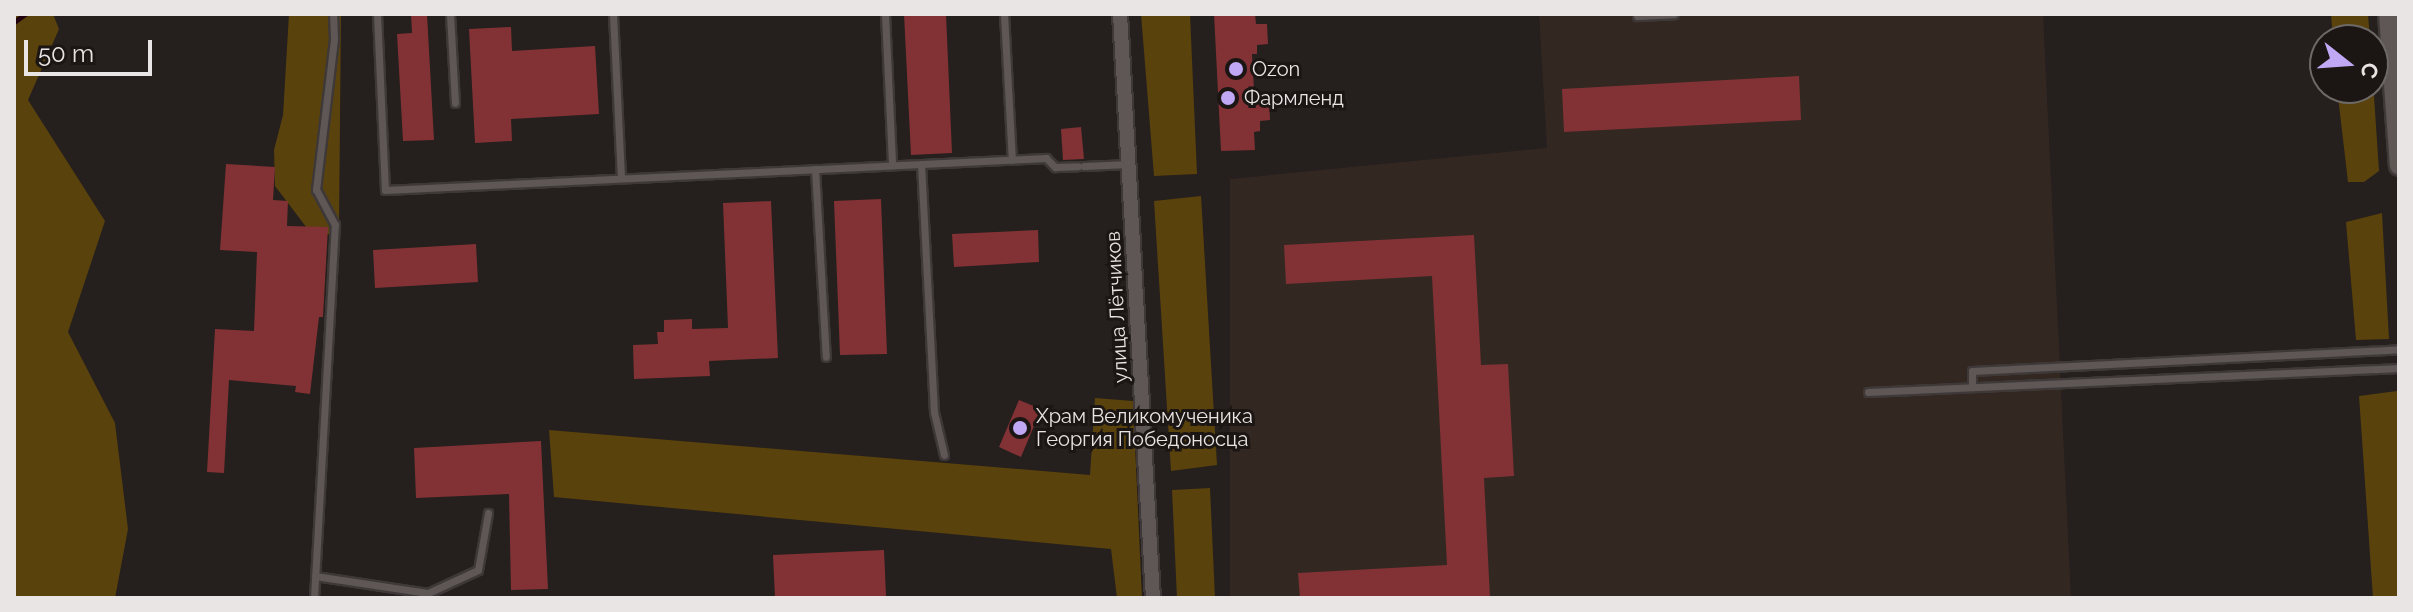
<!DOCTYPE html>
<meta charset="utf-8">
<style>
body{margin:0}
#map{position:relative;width:2413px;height:612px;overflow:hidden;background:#251f1d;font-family:Raleway,sans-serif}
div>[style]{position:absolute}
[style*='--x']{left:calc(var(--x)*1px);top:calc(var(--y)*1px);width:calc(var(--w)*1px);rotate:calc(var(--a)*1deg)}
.built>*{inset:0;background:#332722}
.green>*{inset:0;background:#5a420d}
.stream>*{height:5px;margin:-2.5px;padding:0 2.5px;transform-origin:2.5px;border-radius:2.5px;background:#23000d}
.building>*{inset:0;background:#823235}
.roads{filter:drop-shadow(2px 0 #3e3938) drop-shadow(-2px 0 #3e3938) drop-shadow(0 2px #3e3938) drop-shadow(0 -2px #3e3938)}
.lane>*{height:7px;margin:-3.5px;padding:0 3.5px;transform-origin:3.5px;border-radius:3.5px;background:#5e5755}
.street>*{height:14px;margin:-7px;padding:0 7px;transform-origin:7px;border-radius:7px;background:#5e5755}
.secondary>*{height:18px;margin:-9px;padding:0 9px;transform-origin:9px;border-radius:9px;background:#5e5755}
.dots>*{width:22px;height:22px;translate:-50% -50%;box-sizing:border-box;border:4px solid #1b1614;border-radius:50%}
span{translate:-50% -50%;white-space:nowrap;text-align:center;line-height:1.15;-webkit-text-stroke:6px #1b1614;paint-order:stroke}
.poi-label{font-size:20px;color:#e9e5e4}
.left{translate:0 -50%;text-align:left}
.street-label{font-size:20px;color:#e9e5e4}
.frame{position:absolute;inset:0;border:16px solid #e9e5e4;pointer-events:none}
.north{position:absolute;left:2309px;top:24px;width:80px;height:80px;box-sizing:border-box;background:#1b1614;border:2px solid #6d6967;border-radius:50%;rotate:107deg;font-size:22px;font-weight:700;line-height:32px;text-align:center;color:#e9e5e4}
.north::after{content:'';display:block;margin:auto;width:28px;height:36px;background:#c0a8f4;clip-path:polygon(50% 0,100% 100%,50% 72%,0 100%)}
.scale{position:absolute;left:24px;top:40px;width:128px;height:36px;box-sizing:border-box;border:4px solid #e9e5e4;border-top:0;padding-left:10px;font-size:24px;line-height:28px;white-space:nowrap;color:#e9e5e4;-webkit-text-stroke:6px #1b1614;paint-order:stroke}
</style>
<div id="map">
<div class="built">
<div style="clip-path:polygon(1539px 14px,2043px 14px,2071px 598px,1230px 598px,1230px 179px,1547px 148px)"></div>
</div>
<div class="green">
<div style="clip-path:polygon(14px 14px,53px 14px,59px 29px,28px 100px,105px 221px,68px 332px,115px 423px,128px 529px,115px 598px,14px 598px)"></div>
<div style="clip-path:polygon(289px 14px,341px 14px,339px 227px,330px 234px,313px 236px,275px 186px,274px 150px,283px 115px)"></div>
<div style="clip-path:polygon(1141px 14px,1190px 14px,1197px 174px,1154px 176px)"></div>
<div style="clip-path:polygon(2331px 14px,2368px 14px,2370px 40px,2333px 40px)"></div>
<div style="clip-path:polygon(2373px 81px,2379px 171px,2364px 182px,2348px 182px,2337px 88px,2373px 88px)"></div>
<div style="clip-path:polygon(1201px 196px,1217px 465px,1171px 471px,1154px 201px)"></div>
<div style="clip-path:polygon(2382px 213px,2389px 339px,2356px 340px,2346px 222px)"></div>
<div style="clip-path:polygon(2397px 391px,2399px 598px,2373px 598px,2359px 396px)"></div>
<div style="clip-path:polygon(1095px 398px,1133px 401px,1142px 598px,1117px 598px,1111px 549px,554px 497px,549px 430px,1090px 475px)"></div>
<div style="clip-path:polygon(1210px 488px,1215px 598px,1177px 598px,1172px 490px)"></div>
</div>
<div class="stream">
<div style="--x:14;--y:22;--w:14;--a:-36"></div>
</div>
<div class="building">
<div style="clip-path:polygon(411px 14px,427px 14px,434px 140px,403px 141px,397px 34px,412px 33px)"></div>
<div style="clip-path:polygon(904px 14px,946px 14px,952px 153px,911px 155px)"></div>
<div style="clip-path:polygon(1214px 14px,1255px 14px,1256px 24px,1267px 24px,1268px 44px,1257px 45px,1257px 54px,1252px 54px,1254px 90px,1258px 90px,1258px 99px,1269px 98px,1270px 120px,1260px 121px,1260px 131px,1254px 132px,1255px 150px,1221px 151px)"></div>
<div style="clip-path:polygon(511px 27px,512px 51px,595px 46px,599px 114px,511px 119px,512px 141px,475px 143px,469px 29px)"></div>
<div style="clip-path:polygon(1799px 76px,1801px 120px,1564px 132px,1562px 89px)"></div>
<div style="clip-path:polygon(1081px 127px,1084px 159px,1063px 160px,1061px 129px)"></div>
<div style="clip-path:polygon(226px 164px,275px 167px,273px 200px,288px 201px,287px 226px,328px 227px,323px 317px,319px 317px,310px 394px,295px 392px,296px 386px,229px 380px,224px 473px,207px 472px,215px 329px,254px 331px,257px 252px,220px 250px)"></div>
<div style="clip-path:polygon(881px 199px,887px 354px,840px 355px,834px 201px)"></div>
<div style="clip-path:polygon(771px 201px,778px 358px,709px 361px,710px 376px,634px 379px,633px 345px,658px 344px,657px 332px,664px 332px,664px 320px,692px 319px,692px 329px,728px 328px,723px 203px)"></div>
<div style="clip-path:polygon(1038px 230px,1039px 262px,954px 267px,952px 234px)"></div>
<div style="clip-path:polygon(1474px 235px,1481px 365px,1508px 364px,1514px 476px,1484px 478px,1490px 598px,1300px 598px,1298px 573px,1447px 565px,1432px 276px,1286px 284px,1284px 245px)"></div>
<div style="clip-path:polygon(476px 244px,478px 282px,375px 288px,373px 250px)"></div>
<div style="clip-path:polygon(1019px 400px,1041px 409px,1021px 457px,999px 447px)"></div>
<div style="clip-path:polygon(541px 441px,548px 589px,511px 590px,509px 494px,416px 498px,414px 448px)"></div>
<div style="clip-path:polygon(884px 550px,886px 596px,775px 598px,773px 555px)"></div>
</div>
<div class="roads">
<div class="lane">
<div style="--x:377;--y:14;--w:176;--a:87.4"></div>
<div style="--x:385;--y:190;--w:662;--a:-2.77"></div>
<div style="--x:1046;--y:158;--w:13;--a:45"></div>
<div style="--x:1055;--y:167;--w:23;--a:-2"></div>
<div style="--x:450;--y:14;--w:89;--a:86.8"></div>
<div style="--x:613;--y:14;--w:164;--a:87.2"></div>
<div style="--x:885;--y:14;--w:151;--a:87.3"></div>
<div style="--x:1004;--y:14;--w:146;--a:86.9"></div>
<div style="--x:1637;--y:16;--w:37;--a:-3"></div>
<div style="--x:921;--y:164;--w:248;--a:87"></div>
<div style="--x:934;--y:412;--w:44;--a:76.9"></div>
<div style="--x:1084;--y:166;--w:45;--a:-2.5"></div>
<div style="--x:815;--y:169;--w:188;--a:86.7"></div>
<div style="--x:1972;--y:387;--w:16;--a:-90"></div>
<div style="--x:1972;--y:371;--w:428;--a:-2.9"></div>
<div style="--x:1868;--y:392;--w:532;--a:-2.59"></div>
<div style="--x:315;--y:576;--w:114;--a:8.6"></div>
<div style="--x:428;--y:593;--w:55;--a:-24.7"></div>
<div style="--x:478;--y:570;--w:58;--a:-80"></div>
<div style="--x:314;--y:598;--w:374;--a:-86.8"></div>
<div style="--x:335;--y:225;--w:40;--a:-118"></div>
<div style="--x:316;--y:190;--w:152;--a:-83.2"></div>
<div style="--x:334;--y:39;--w:25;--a:-92"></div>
</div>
<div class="street">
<div style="--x:1120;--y:14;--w:585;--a:86.77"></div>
</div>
<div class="secondary">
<div style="--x:2388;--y:14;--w:152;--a:85.9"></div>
</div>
</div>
<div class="dots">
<div style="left:1236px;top:69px;background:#c0a8f4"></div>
<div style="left:1228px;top:98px;background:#c0a8f4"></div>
<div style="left:1020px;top:428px;background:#c0a8f4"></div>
</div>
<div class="poi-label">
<span class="left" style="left:1252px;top:69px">Ozon</span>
<span class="left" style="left:1244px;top:98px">Фармленд</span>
<span class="left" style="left:1036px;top:428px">Храм Великомученика<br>Георгия Победоносца</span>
</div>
<div class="street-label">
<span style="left:1117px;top:307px;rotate:-93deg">улица Лётчиков</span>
</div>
<div class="frame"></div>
<div class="north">С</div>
<div class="scale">50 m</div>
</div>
